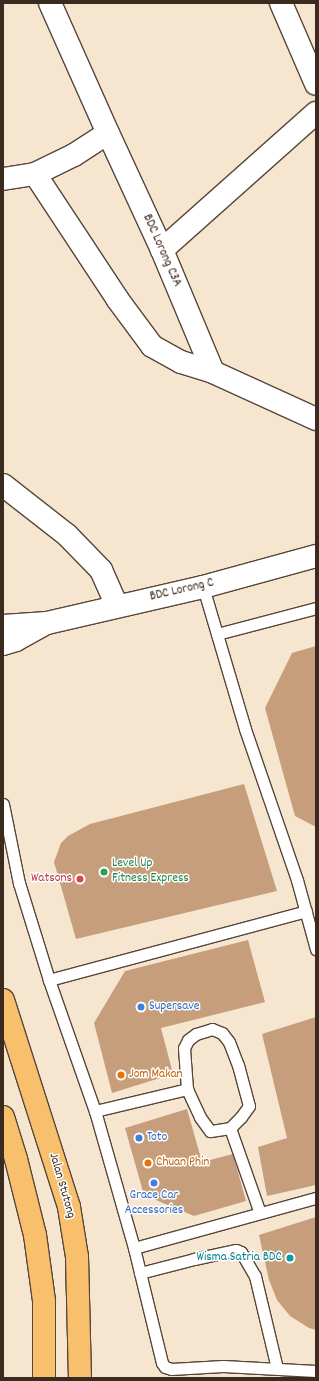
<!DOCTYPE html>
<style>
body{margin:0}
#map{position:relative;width:319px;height:1381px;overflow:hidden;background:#f6e6d0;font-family:Dekko,sans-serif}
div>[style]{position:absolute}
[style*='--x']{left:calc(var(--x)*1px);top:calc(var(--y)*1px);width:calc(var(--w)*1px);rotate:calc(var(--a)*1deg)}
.building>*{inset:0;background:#c79e7b}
.roads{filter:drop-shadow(1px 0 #574639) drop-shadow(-1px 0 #574639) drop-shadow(0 1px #574639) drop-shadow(0 -1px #574639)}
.lane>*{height:11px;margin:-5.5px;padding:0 5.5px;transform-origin:5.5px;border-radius:5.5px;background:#fff}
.street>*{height:22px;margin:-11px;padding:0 11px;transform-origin:11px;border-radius:11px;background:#fff}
.primary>*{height:22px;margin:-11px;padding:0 11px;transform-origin:11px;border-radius:11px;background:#f8bf6c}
.dots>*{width:11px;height:11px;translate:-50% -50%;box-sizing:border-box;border:2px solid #fff;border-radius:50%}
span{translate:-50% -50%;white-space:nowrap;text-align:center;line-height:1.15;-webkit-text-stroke:3px #fff;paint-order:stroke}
.street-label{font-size:13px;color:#3b2a1e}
.leisure-label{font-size:13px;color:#27864d}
.left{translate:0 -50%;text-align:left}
.health-label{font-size:13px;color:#be3a42}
.right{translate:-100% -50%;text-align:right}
.shop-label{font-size:13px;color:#366cbe}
.food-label{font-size:13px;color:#c56008}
.culture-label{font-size:13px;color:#0d838f}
.frame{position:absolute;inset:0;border:4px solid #3b2a1e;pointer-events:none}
</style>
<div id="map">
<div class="building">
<div style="clip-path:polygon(316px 646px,316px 827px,295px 816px,265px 708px,292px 653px)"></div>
<div style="clip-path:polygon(244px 784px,277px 891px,76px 939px,54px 862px,61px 843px,68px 836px,90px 824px)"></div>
<div style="clip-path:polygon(248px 940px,265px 1002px,161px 1028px,173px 1074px,112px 1093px,94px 1023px,125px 971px)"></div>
<div style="clip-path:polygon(316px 1017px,316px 1185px,267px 1196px,258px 1147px,287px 1138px,262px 1034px)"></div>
<div style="clip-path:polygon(187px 1109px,202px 1162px,233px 1154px,246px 1201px,194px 1216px,144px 1195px,125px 1128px)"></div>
<div style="clip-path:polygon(316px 1217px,316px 1330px,309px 1328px,290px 1316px,277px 1300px,269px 1280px,259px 1235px)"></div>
</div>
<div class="roads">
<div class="lane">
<div style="--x:203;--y:587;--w:148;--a:73.5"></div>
<div style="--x:245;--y:729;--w:160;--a:71"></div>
<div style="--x:297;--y:880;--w:72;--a:74.6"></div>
<div style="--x:217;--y:634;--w:102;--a:-14.7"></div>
<div style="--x:3;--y:804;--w:81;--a:78.6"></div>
<div style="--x:19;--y:883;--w:102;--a:72.8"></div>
<div style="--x:49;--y:980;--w:139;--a:70.7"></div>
<div style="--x:95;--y:1111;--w:142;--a:74.1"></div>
<div style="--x:134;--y:1248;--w:118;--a:76.3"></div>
<div style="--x:162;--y:1363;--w:5;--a:53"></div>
<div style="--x:165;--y:1367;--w:6;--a:18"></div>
<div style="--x:171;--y:1369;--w:52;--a:-3.3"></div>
<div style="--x:223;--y:1366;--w:93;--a:3.1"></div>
<div style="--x:49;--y:980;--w:266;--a:-15"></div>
<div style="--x:212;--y:1029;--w:11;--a:22"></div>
<div style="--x:222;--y:1033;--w:11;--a:52"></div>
<div style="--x:229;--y:1042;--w:25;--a:69"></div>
<div style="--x:238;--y:1065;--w:42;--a:75"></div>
<div style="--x:249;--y:1106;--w:14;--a:126"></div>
<div style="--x:241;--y:1117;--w:16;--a:135"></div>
<div style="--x:230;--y:1128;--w:20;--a:171"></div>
<div style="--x:210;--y:1131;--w:17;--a:-126"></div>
<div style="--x:200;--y:1117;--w:31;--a:-115"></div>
<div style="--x:187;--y:1089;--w:41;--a:-94.2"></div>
<div style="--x:184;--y:1048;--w:9;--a:-63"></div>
<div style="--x:188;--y:1040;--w:10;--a:-37"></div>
<div style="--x:196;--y:1034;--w:17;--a:-17"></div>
<div style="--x:95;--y:1111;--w:95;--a:-13.4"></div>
<div style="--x:230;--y:1128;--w:90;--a:70.6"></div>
<div style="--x:134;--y:1248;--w:189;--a:-15.4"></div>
<div style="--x:140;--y:1273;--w:56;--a:-14.5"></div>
<div style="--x:194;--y:1259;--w:43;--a:-12.1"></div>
<div style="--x:236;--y:1250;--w:5;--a:22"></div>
<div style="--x:241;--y:1252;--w:28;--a:60"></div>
<div style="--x:255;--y:1276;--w:95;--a:76.6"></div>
</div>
<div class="street">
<div style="--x:50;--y:3;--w:142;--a:66"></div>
<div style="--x:108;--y:133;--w:129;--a:65.2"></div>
<div style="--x:162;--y:250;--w:132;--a:67.3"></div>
<div style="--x:281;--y:3;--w:88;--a:66.6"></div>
<div style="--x:35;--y:174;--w:151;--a:56.6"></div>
<div style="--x:118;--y:300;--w:57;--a:53.5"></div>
<div style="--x:152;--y:346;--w:33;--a:29"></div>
<div style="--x:181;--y:362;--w:34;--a:17"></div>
<div style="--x:213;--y:372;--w:113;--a:24.5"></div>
<div style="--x:3;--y:179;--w:32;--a:-9"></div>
<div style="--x:35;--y:174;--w:43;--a:-26"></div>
<div style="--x:74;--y:155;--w:40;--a:-32.9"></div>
<div style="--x:162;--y:250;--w:206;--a:-41.7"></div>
<div style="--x:3;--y:485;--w:81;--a:38"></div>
<div style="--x:67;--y:535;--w:49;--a:45.8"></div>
<div style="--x:101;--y:570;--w:39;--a:66"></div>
<div style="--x:3;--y:626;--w:44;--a:-3.9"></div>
<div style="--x:47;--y:623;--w:160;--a:-13"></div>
<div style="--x:203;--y:587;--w:117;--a:-15.3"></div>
<div style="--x:3;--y:644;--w:14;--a:-17"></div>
<div style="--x:16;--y:640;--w:31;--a:-29"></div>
</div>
<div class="primary">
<div style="--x:3;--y:1000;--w:217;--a:72.3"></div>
<div style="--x:69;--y:1207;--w:51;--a:80.9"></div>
<div style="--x:77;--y:1257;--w:121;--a:88.6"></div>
<div style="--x:3;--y:1117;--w:44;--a:72.8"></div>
<div style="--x:16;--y:1159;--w:78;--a:76"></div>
<div style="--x:35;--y:1235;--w:67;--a:82.2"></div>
<div style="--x:44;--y:1301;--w:77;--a:90"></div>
</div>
</div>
<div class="dots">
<div style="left:104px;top:872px;background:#2e9e5b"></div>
<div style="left:80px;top:879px;background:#e0444e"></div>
<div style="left:141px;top:1007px;background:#3f7fe0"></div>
<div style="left:121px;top:1075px;background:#e8710a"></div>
<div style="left:139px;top:1138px;background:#3f7fe0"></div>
<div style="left:148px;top:1163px;background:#e8710a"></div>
<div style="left:154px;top:1183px;background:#3f7fe0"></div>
<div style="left:290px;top:1258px;background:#0f9aa8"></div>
</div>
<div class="street-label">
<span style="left:161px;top:251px;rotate:66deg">BDC Lorong C3A</span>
<span style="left:182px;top:591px;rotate:-13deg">BDC Lorong C</span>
<span style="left:61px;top:1186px;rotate:74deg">Jalan Stutong</span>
</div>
<div class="leisure-label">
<span class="left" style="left:112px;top:872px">Level Up<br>Fitness Express</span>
</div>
<div class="health-label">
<span class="right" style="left:72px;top:879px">Watsons</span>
</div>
<div class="shop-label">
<span class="left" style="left:149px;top:1007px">Supersave</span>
<span class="left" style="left:147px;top:1138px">Toto</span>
<span style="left:154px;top:1204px">Grace Car<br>Accessories</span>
</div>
<div class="food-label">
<span class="left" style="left:129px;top:1075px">Jom Makan</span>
<span class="left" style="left:156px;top:1163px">Chuan Phin</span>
</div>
<div class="culture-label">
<span class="right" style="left:282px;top:1258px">Wisma Satria BDC</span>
</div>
<div class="frame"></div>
</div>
